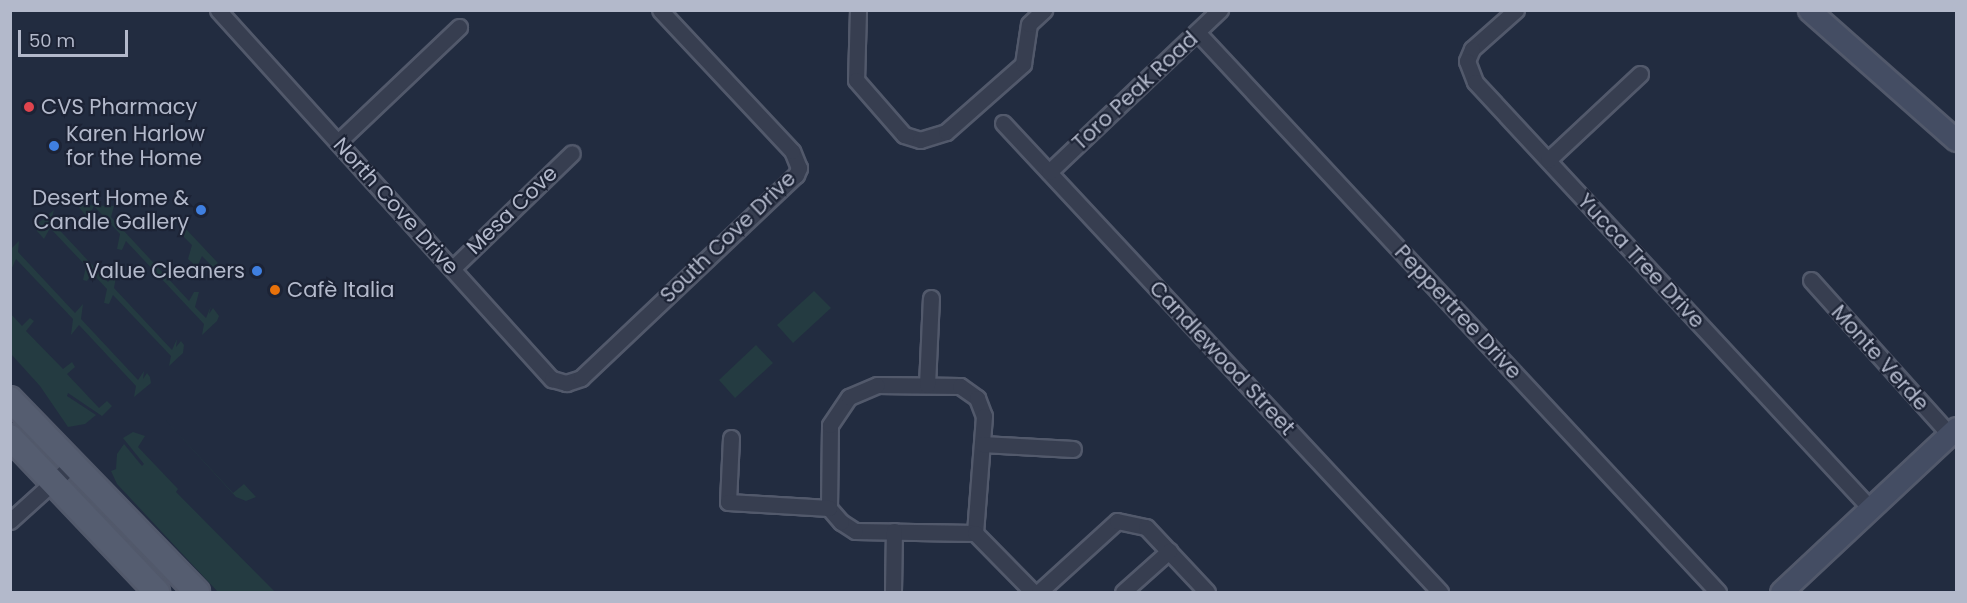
<!DOCTYPE html>
<meta charset="utf-8">
<style>
body{margin:0}
#map{position:relative;width:1967px;height:603px;overflow:hidden;background:#222c40;font-family:Poppins,sans-serif}
div>[style]{position:absolute}
[style*='--x']{left:calc(var(--x)*1px);top:calc(var(--y)*1px);width:calc(var(--w)*1px);rotate:calc(var(--a)*1deg)}
.green>*{inset:0;background:#243b41}
.roads{filter:drop-shadow(2px 0 #52596b) drop-shadow(-2px 0 #52596b) drop-shadow(0 2px #52596b) drop-shadow(0 -2px #52596b)}
.street>*{height:15px;margin:-7.5px;padding:0 7.5px;transform-origin:7.5px;border-radius:7.5px;background:#373e50}
.secondary>*{height:21px;margin:-10.5px;padding:0 10.5px;transform-origin:10.5px;border-radius:10.5px;background:#444d63}
.primary>*{height:24px;margin:-12px;padding:0 12px;transform-origin:12px;border-radius:12px;background:#555d70}
.dots>*{width:16px;height:16px;translate:-50% -50%;box-sizing:border-box;border:3px solid #1c2335;border-radius:50%}
span{translate:-50% -50%;white-space:nowrap;text-align:center;line-height:1.15;-webkit-text-stroke:4.5px #1c2335;paint-order:stroke}
.street-label{font-size:21px;color:#b3b9cb}
.poi-label{font-size:21px;color:#b3b9cb}
.left{translate:0 -50%;text-align:left}
.right{translate:-100% -50%;text-align:right}
.frame{position:absolute;inset:0;border:12px solid #b3b9cb;pointer-events:none}
.scale{position:absolute;left:18px;top:30px;width:110px;height:27px;box-sizing:border-box;border:3px solid #b3b9cb;border-top:0;padding-left:8px;font-size:18px;line-height:21px;white-space:nowrap;color:#b3b9cb;-webkit-text-stroke:4px #1c2335;paint-order:stroke}
</style>
<div id="map">
<div class="green">
<div style="clip-path:polygon(77px 205px,114px 206px,111px 217px,189px 301px,194px 292px,199px 292px,195px 307px,206px 318px,211px 306px,209px 314px,213px 308px,219px 316px,217px 321px,202px 335px,204px 324px,126px 241px,122px 250px,117px 249px,120px 234px,94px 206px,88px 218px)"></div>
<div style="clip-path:polygon(54px 210px,51px 221px,108px 282px,117px 271px,114px 288px,172px 350px,177px 339px,176px 347px,181px 341px,184px 345px,183px 353px,169px 366px,171px 356px,113px 295px,109px 304px,104px 303px,107px 289px,92px 273px,87px 281px,83px 280px,86px 266px,50px 228px,44px 239px,37px 231px,36px 225px)"></div>
<div style="clip-path:polygon(185px 228px,218px 263px,213px 267px,202px 256px,197px 267px,188px 259px,192px 245px,180px 233px)"></div>
<div style="clip-path:polygon(19px 241px,18px 252px,75px 313px,83px 304px,81px 319px,138px 380px,144px 371px,143px 379px,147px 373px,150px 377px,151px 383px,134px 397px,136px 386px,79px 325px,71px 335px,73px 319px,16px 259px,11px 270px,11px 249px)"></div>
<div style="clip-path:polygon(814px 291px,831px 308px,793px 343px,777px 325px)"></div>
<div style="clip-path:polygon(11px 314px,22px 326px,30px 318px,34px 321px,26px 331px,63px 369px,72px 362px,75px 367px,67px 374px,99px 408px,107px 401px,112px 406px,102px 416px,68px 393px,67px 396px,96px 415px,85px 424px,68px 427px,40px 386px,11px 354px)"></div>
<div style="clip-path:polygon(756px 345px,773px 363px,735px 398px,719px 380px)"></div>
<div style="clip-path:polygon(161px 415px,233px 493px,244px 484px,256px 497px,246px 501px,236px 497px)"></div>
<div style="clip-path:polygon(133px 432px,145px 436px,138px 447px,178px 489px,176px 492px,275px 592px,218px 592px,117px 484px,111px 471px,116px 469px,117px 454px,124px 444px,142px 466px,144px 464px,123px 438px)"></div>
</div>
<div class="roads">
<div class="street">
<div style="--x:218;--y:10;--w:498;--a:47.9"></div>
<div style="--x:552;--y:379;--w:15;--a:16"></div>
<div style="--x:566;--y:383;--w:16;--a:-18"></div>
<div style="--x:581;--y:378;--w:296;--a:-43.4"></div>
<div style="--x:796;--y:175;--w:8;--a:-67"></div>
<div style="--x:799;--y:168;--w:18;--a:-112"></div>
<div style="--x:792;--y:151;--w:193;--a:-133.1"></div>
<div style="--x:858;--y:10;--w:70;--a:91.6"></div>
<div style="--x:856;--y:80;--w:73;--a:48.9"></div>
<div style="--x:904;--y:135;--w:17;--a:17"></div>
<div style="--x:920;--y:140;--w:27;--a:-17"></div>
<div style="--x:946;--y:132;--w:103;--a:-41.4"></div>
<div style="--x:1023;--y:64;--w:40;--a:-81.5"></div>
<div style="--x:1029;--y:24;--w:21;--a:-43"></div>
<div style="--x:1516;--y:10;--w:59;--a:138.4"></div>
<div style="--x:1472;--y:49;--w:13;--a:113"></div>
<div style="--x:1467;--y:61;--w:22;--a:69"></div>
<div style="--x:1475;--y:82;--w:582;--a:47.16"></div>
<div style="--x:1197;--y:32;--w:765;--a:47.07"></div>
<div style="--x:1003;--y:123;--w:641;--a:47.02"></div>
<div style="--x:338;--y:142;--w:167;--a:-43.5"></div>
<div style="--x:1548;--y:160;--w:126;--a:-43.1"></div>
<div style="--x:1049;--y:172;--w:236;--a:-43.5"></div>
<div style="--x:453;--y:268;--w:165;--a:-44"></div>
<div style="--x:1811;--y:280;--w:208;--a:48.1"></div>
<div style="--x:877;--y:385;--w:83;--a:0.7"></div>
<div style="--x:960;--y:386;--w:21;--a:35"></div>
<div style="--x:977;--y:398;--w:19;--a:69"></div>
<div style="--x:984;--y:416;--w:117;--a:94.4"></div>
<div style="--x:975;--y:533;--w:120;--a:-179"></div>
<div style="--x:855;--y:531;--w:17;--a:-147"></div>
<div style="--x:841;--y:522;--w:18;--a:-131"></div>
<div style="--x:829;--y:508;--w:83;--a:-89.3"></div>
<div style="--x:830;--y:425;--w:34;--a:-56"></div>
<div style="--x:849;--y:397;--w:30;--a:-23"></div>
<div style="--x:927;--y:385;--w:87;--a:-87.4"></div>
<div style="--x:731;--y:438;--w:64;--a:92.7"></div>
<div style="--x:728;--y:502;--w:101;--a:3.4"></div>
<div style="--x:982;--y:444;--w:91;--a:3.1"></div>
<div style="--x:10;--y:521;--w:85;--a:-42.1"></div>
<div style="--x:975;--y:533;--w:83;--a:45.5"></div>
<div style="--x:893;--y:592;--w:61;--a:-89.1"></div>
<div style="--x:1039;--y:592;--w:105;--a:-42.3"></div>
<div style="--x:1117;--y:521;--w:30;--a:12"></div>
<div style="--x:1146;--y:527;--w:89;--a:46.8"></div>
<div style="--x:1123;--y:592;--w:62;--a:-41.7"></div>
</div>
<div class="secondary">
<div style="--x:1809;--y:10;--w:196;--a:41.5"></div>
<div style="--x:1781;--y:592;--w:240;--a:-43.1"></div>
</div>
<div class="primary">
<div style="--x:10;--y:399;--w:269;--a:45.9"></div>
<div style="--x:10;--y:437;--w:214;--a:46.5"></div>
</div>
</div>
<div class="dots">
<div style="left:29px;top:107px;background:#e0444e"></div>
<div style="left:54px;top:146px;background:#3f7fe0"></div>
<div style="left:201px;top:210px;background:#3f7fe0"></div>
<div style="left:257px;top:271px;background:#3f7fe0"></div>
<div style="left:275px;top:290px;background:#e8710a"></div>
</div>
<div class="street-label">
<span style="left:1135px;top:91px;rotate:-43deg">Toro Peak Road</span>
<span style="left:396px;top:206px;rotate:48deg">North Cove Drive</span>
<span style="left:512px;top:210px;rotate:-44deg">Mesa Cove</span>
<span style="left:728px;top:237px;rotate:-44deg">South Cove Drive</span>
<span style="left:1641px;top:261px;rotate:47deg">Yucca Tree Drive</span>
<span style="left:1458px;top:312px;rotate:47deg">Peppertree Drive</span>
<span style="left:1222px;top:358px;rotate:47deg">Candlewood Street</span>
<span style="left:1880px;top:358px;rotate:48deg">Monte Verde</span>
</div>
<div class="poi-label">
<span class="left" style="left:41px;top:107px">CVS Pharmacy</span>
<span class="left" style="left:66px;top:146px">Karen Harlow<br>for the Home</span>
<span class="right" style="left:189px;top:210px">Desert Home &amp;<br>Candle Gallery</span>
<span class="right" style="left:245px;top:271px">Value Cleaners</span>
<span class="left" style="left:287px;top:290px">Cafè Italia</span>
</div>
<div class="frame"></div>
<div class="scale">50 m</div>
</div>
